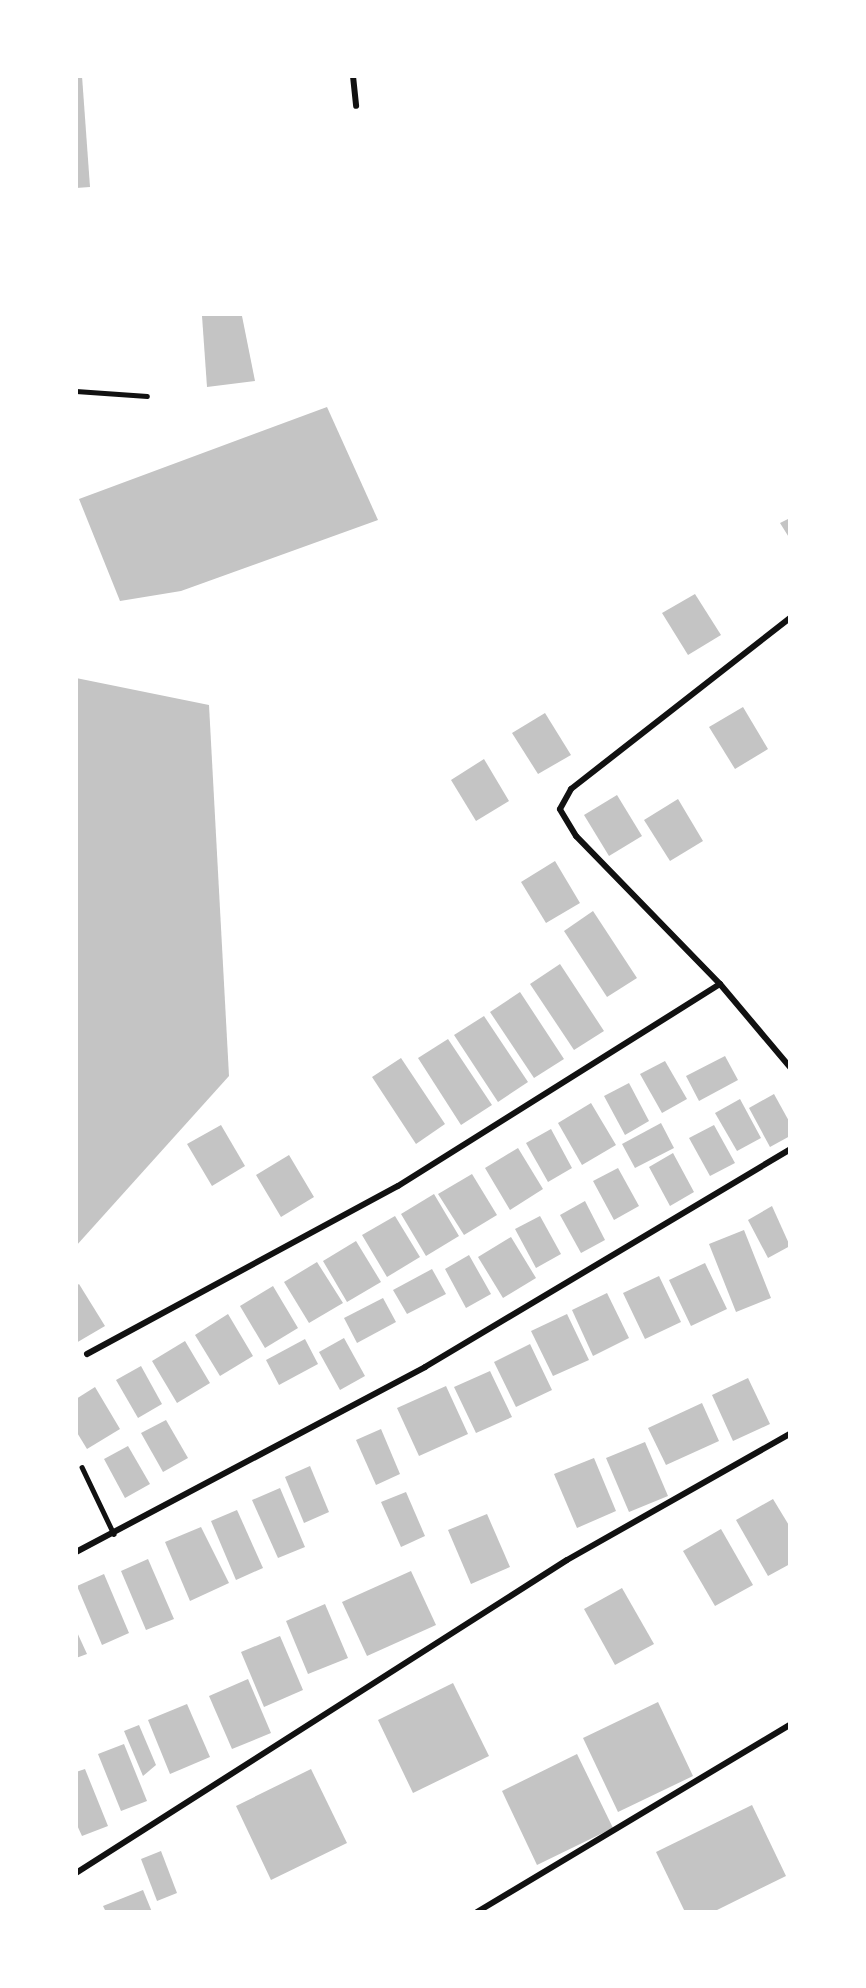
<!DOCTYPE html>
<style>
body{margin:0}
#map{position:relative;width:866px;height:1988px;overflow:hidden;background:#fff;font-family:Lato,sans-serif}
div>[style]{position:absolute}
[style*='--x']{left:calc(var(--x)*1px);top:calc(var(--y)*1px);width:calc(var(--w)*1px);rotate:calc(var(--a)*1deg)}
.building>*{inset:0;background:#c4c4c4}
.service>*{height:4.5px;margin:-2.25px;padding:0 2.25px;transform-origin:2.25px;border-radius:2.25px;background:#111}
.minor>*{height:6px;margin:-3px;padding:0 3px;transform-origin:3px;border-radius:3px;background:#111}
span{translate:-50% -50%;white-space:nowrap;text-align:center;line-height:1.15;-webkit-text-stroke:4.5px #fff;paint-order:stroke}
.frame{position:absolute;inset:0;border:78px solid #fff;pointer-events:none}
</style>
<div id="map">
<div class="building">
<div style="clip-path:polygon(76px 76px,82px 76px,90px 187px,76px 188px)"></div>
<div style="clip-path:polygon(202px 316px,242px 316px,255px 381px,207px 387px)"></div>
<div style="clip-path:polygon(327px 407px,378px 520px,181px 591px,120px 601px,79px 499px)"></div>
<div style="clip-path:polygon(790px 518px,790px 539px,780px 523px)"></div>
<div style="clip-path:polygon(695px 594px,721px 635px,688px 655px,662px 613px)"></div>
<div style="clip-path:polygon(76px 678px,209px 705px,229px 1076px,76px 1246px)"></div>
<div style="clip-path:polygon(743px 707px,768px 749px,735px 769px,709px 727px)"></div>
<div style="clip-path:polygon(545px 713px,571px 755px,538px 774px,512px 733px)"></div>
<div style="clip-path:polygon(484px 759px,509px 801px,476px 821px,451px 780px)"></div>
<div style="clip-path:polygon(617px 795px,642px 836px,609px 856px,584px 815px)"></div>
<div style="clip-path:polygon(678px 799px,703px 841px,670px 861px,644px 820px)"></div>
<div style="clip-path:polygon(555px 861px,580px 903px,546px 923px,521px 882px)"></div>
<div style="clip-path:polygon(593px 911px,637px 978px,607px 997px,564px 931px)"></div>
<div style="clip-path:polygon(560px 964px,604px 1031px,574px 1050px,530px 984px)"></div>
<div style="clip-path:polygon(520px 992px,564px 1059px,534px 1078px,490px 1012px)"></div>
<div style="clip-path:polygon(484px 1016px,528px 1082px,498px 1102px,454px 1035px)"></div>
<div style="clip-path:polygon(448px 1039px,492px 1105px,461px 1125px,418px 1058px)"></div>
<div style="clip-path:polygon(725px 1056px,738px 1080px,699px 1101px,686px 1076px)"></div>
<div style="clip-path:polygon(401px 1058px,445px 1124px,416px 1144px,372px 1077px)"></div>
<div style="clip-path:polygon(665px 1061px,687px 1099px,662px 1113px,640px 1074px)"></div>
<div style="clip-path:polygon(629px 1083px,649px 1121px,625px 1135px,604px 1096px)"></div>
<div style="clip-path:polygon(774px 1094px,790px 1123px,790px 1136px,770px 1147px,749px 1108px)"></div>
<div style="clip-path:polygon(740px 1099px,761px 1138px,737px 1151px,715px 1113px)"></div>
<div style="clip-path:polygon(591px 1103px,616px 1145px,582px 1165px,558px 1123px)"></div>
<div style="clip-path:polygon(661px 1123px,674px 1148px,635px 1168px,622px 1144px)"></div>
<div style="clip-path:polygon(221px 1125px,245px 1166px,212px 1186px,187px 1144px)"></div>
<div style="clip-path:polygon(714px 1125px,735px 1163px,710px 1176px,689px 1138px)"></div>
<div style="clip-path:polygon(551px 1129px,572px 1168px,548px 1182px,526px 1143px)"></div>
<div style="clip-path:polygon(518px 1148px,543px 1189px,510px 1210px,485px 1168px)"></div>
<div style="clip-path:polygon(673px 1153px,694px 1192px,670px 1206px,649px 1167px)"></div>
<div style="clip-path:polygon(289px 1155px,314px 1197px,281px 1217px,256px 1175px)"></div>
<div style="clip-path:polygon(618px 1168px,639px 1206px,614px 1220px,593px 1181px)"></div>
<div style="clip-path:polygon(472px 1174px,497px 1215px,464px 1235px,438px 1194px)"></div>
<div style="clip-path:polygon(434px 1194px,459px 1236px,426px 1256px,401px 1214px)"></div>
<div style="clip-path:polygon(585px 1201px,605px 1240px,581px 1253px,560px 1215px)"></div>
<div style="clip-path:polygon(772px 1206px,790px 1246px,768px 1258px,748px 1220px)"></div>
<div style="clip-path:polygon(395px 1216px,420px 1257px,387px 1277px,362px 1235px)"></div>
<div style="clip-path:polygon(540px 1216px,561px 1254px,536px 1268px,515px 1229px)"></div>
<div style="clip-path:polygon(744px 1230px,771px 1298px,736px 1312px,709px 1244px)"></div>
<div style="clip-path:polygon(511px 1237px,536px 1278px,503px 1298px,478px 1257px)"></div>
<div style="clip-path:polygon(356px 1241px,381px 1282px,347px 1302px,323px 1261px)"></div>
<div style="clip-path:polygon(469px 1255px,491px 1294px,466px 1308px,445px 1269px)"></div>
<div style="clip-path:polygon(317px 1262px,343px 1303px,309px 1323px,284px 1282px)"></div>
<div style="clip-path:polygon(705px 1263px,727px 1309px,691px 1326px,669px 1280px)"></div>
<div style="clip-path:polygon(432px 1269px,446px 1294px,407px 1314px,393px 1290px)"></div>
<div style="clip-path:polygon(659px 1276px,681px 1322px,645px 1339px,623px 1293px)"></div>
<div style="clip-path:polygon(79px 1284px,105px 1326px,76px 1343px,76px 1286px)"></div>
<div style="clip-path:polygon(273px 1286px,298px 1328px,265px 1348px,240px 1306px)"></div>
<div style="clip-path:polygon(607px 1293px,629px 1338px,593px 1356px,572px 1310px)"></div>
<div style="clip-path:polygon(383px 1298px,396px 1322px,357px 1343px,344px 1318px)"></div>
<div style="clip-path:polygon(228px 1314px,253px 1356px,220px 1376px,195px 1335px)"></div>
<div style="clip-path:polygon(567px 1314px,589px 1360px,553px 1376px,531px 1331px)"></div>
<div style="clip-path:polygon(344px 1338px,365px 1376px,340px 1390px,319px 1352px)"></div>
<div style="clip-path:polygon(305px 1339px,318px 1364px,279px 1385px,266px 1360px)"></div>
<div style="clip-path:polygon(185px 1341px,210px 1383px,177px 1403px,152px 1361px)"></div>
<div style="clip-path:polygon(530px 1344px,552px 1390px,516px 1407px,494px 1362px)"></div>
<div style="clip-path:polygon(141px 1366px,162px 1404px,138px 1418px,116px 1380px)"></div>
<div style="clip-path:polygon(490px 1371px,512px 1417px,476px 1433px,454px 1387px)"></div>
<div style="clip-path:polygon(748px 1378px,770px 1424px,733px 1441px,712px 1395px)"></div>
<div style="clip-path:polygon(446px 1386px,468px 1434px,419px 1456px,397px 1408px)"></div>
<div style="clip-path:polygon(95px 1387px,120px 1429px,87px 1449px,76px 1431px,76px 1399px)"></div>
<div style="clip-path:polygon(702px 1403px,719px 1441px,666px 1465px,648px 1428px)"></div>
<div style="clip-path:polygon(166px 1420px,188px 1458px,163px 1472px,141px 1433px)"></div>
<div style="clip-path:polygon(381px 1429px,400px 1474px,376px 1485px,356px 1440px)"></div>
<div style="clip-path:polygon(645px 1442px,668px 1496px,629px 1512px,606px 1458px)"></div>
<div style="clip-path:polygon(128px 1446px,150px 1484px,125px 1498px,104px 1459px)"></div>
<div style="clip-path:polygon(594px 1458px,616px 1511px,577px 1528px,554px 1474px)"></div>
<div style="clip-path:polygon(310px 1466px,329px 1512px,304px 1523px,285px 1477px)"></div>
<div style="clip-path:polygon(280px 1488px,305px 1547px,278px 1558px,252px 1500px)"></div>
<div style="clip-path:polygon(406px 1492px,425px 1536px,401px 1547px,381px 1502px)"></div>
<div style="clip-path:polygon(773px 1499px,790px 1527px,790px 1564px,768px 1576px,736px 1520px)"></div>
<div style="clip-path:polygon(237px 1510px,263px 1568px,236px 1580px,211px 1521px)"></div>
<div style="clip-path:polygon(487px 1514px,510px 1567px,471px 1584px,448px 1530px)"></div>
<div style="clip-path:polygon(201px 1527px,229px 1583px,190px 1601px,165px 1542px)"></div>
<div style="clip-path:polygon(721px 1529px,753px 1585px,715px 1606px,683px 1551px)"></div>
<div style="clip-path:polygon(148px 1559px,174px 1619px,146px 1630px,121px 1571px)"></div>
<div style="clip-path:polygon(411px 1571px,436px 1625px,367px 1656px,342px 1602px)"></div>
<div style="clip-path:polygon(104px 1574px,129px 1633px,102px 1645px,77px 1586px)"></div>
<div style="clip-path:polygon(622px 1588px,654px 1644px,615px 1665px,584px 1609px)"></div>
<div style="clip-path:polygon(325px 1604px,348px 1658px,308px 1674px,286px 1621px)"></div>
<div style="clip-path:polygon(76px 1630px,87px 1654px,76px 1658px)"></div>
<div style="clip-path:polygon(280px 1636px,303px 1690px,264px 1707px,241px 1652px)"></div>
<div style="clip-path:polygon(248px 1679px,271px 1733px,232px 1749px,209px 1696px)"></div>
<div style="clip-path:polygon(453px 1683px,489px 1756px,413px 1793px,378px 1720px)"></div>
<div style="clip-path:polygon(658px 1702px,693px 1776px,618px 1812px,583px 1738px)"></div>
<div style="clip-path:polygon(187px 1704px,210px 1757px,170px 1774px,148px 1720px)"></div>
<div style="clip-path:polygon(139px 1725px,156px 1765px,143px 1776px,124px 1731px)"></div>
<div style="clip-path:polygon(124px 1744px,147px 1801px,121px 1811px,98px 1754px)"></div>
<div style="clip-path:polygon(577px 1754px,613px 1828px,537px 1865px,502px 1791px)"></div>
<div style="clip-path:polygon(85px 1769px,108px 1826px,82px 1836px,76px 1823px,76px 1772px)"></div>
<div style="clip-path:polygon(311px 1769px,347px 1843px,271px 1880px,236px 1806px)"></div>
<div style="clip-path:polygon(752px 1805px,786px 1876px,713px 1912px,685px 1912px,656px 1852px)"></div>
<div style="clip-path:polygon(161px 1851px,177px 1893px,157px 1901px,141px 1859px)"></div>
<div style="clip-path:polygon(143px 1890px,152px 1912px,106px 1912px,103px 1906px)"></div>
</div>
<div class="service">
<div style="--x:76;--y:391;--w:71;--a:4"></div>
<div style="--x:82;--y:1467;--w:74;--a:64.5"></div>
</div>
<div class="minor">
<div style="--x:353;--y:76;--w:30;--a:84"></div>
<div style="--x:720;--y:984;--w:206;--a:-134.2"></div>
<div style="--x:576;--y:836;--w:31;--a:-121"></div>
<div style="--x:560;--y:809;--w:23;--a:-61"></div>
<div style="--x:571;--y:789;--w:278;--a:-38"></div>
<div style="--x:87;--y:1354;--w:353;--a:-28.4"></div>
<div style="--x:398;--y:1186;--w:380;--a:-32.1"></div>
<div style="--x:720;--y:984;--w:109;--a:49.9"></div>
<div style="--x:76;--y:1552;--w:395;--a:-27.9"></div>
<div style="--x:425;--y:1367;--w:425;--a:-30.8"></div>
<div style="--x:76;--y:1873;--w:582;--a:-32.52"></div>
<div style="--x:567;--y:1560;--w:256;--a:-29.5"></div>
<div style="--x:477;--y:1912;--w:365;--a:-30.9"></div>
</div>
<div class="frame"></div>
</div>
